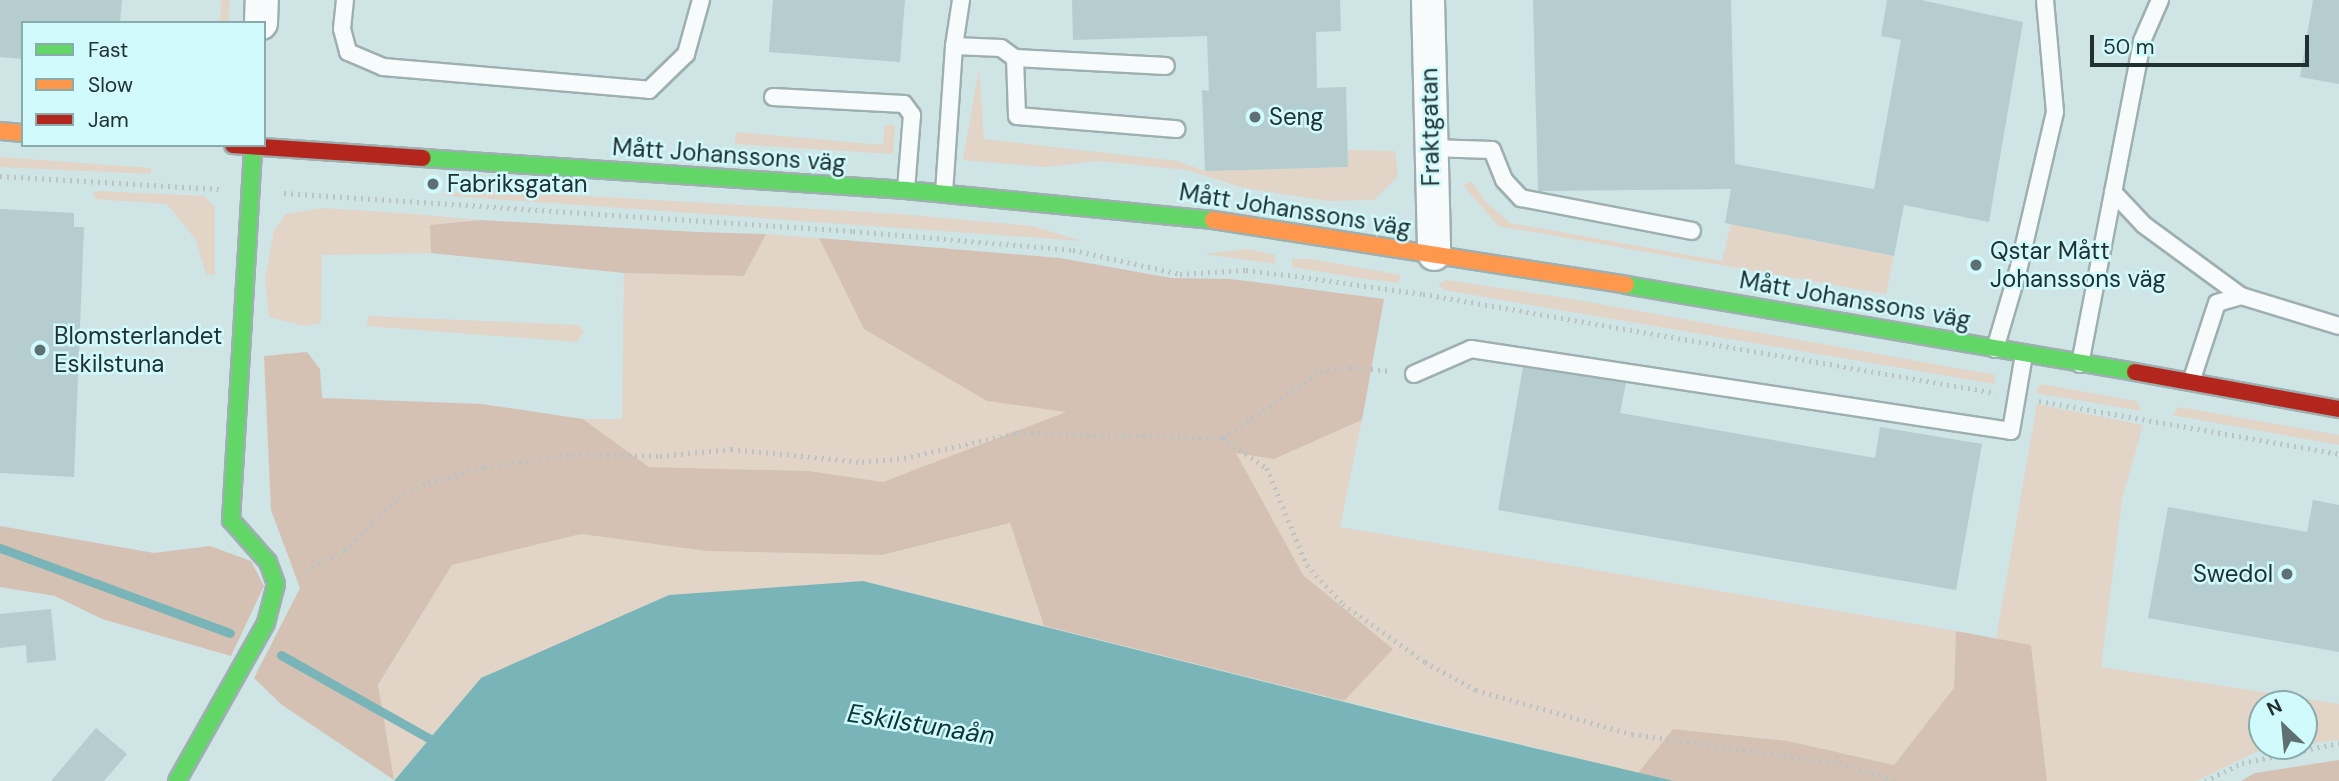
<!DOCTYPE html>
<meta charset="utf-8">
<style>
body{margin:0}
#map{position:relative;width:2339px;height:781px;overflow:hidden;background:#cee4e5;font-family:"DM Sans",sans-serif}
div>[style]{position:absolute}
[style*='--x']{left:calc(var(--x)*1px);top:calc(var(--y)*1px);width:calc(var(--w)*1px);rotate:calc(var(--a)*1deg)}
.green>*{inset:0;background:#e3d4c8}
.forest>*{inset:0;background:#d5c1b3}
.water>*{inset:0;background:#79b4b8}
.stream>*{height:9px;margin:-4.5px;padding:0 4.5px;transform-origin:4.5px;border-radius:4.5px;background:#79b4b8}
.building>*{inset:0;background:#b5cdce}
.path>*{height:4.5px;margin-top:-2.25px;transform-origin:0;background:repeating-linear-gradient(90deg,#bbc3c4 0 2px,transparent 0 7px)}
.roads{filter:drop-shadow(2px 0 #9eafb0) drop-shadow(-2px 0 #9eafb0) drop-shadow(0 2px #9eafb0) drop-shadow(0 -2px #9eafb0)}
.lane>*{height:16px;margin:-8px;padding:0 8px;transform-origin:8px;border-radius:8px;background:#f8fbfb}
.street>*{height:32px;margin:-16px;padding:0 16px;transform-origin:16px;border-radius:16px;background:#f8fbfb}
.fast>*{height:16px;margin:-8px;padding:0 8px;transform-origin:8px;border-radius:8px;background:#63d668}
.slow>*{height:16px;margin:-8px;padding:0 8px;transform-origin:8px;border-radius:8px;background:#ff974d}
.jam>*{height:16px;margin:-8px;padding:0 8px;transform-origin:8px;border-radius:8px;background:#b3261e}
.dots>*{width:19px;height:19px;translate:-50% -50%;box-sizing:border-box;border:4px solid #d1fafc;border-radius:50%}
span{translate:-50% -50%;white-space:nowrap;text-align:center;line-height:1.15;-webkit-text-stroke:5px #d1fafc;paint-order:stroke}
.poi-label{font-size:24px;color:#213132}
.left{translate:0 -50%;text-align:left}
.right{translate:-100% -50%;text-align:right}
.street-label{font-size:24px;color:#213132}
.water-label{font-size:26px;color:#0d3336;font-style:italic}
.legend{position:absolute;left:21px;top:21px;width:245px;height:126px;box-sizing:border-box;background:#d1fafc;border:2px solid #8baaab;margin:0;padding:9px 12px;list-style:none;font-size:21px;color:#213132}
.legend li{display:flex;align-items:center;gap:14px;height:35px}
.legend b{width:35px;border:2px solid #8baaab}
.north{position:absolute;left:2248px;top:690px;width:70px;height:70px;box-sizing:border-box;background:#d1fafc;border:2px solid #8baaab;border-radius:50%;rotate:334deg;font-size:19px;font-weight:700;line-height:28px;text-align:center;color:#213132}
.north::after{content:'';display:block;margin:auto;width:24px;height:32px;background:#5e7071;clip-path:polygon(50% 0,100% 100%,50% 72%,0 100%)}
.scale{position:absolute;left:2090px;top:35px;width:219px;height:32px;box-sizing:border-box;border:4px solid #213132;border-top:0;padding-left:9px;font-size:21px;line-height:24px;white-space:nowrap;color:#213132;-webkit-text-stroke:5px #d1fafc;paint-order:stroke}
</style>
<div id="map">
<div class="green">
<div style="clip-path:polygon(221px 0,230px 0,228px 23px,220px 23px)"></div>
<div style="clip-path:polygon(979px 68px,984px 139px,1177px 161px,1205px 171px,1348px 167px,1348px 150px,1395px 151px,1398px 176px,1374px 200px,1328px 201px,1244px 188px,1187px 170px,1099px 161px,1044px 167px,963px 160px)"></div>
<div style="clip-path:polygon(885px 125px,895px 125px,893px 154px,735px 144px,736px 132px,883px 145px)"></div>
<div style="clip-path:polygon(0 157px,151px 168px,151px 174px,0 167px)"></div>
<div style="clip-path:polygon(1472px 182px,1485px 201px,1510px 223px,1722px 261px,1731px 224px,1894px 256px,1886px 294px,1498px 226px,1463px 185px)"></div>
<div style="clip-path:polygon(481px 190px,900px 214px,1032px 226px,1082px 241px,438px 195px)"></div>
<div style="clip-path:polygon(98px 191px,204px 196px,215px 207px,215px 275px,206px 274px,196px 240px,167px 204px,95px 199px,93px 193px)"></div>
<div style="clip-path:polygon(323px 208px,401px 213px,480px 220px,431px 225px,431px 253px,322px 255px,321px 323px,305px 326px,269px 317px,265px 279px,274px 230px,286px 214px)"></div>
<div style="clip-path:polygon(766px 234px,819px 238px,864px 329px,1068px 411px,984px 447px,883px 482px,809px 471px,649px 467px,583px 419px,622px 419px,624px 273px,744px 276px)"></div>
<div style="clip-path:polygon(1247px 249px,1275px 255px,1275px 264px,1204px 254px)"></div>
<div style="clip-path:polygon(1292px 259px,1310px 259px,1401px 275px,1398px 283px,1352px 277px,1292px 267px)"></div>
<div style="clip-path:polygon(1447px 280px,1566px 298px,1995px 375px,1994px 384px,1444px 290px,1438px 284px)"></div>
<div style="clip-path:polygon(368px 316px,579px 325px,584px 332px,577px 342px,367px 326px)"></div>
<div style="clip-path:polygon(2040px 384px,2137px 401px,2141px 411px,2036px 393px)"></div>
<div style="clip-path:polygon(2037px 404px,2143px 425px,2122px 499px,2101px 667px,2339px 704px,2339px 740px,2304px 744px,2304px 704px,2262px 704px,2262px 746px,2286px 746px,2264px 748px,2196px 781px,2047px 781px,2031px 645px,1996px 639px)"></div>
<div style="clip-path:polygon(2179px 407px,2339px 435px,2339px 445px,2172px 415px)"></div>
<div style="clip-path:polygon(1362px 420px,1340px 527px,1956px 631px,1954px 688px,1894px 765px,1788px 741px,1674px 729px,1638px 773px,1344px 701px,1392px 649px,1303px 575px,1235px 452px,1274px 459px)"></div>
<div style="clip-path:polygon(1010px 523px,1044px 626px,863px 581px,430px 739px,394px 780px,378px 686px,452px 565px,581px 534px,706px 551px,882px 555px)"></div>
</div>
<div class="forest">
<div style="clip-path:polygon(480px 220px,697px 232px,766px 234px,744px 276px,624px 273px,431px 253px,430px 225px)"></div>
<div style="clip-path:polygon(819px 238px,1060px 258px,1171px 278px,1231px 279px,1384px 299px,1362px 420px,1274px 459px,1236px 453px,1303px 575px,1393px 649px,1344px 701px,1044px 626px,1010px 523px,882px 555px,706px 551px,581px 534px,452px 565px,378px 685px,394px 780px,282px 705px,254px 678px,300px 588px,271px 510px,264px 356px,307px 352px,320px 369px,322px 398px,482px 404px,583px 419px,649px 467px,809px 471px,883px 482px,1066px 412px,987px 401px,864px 329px)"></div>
<div style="clip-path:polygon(0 526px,154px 553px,210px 546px,251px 561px,264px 586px,231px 656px,102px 619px,55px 596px,0 587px)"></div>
<div style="clip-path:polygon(1956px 631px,2031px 645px,2047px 781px,1674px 781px,1638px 773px,1673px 729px,1788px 741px,1894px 765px,1954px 688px)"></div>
<div style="clip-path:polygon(2339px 760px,2339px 781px,2241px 781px,2255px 773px)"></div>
</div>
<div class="water">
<div style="clip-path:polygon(863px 581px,1428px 723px,1674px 781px,394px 781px,481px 678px,669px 595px)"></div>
</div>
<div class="stream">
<div style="--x:0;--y:548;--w:245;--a:20.3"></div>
<div style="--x:281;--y:655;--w:171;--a:29.4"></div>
<div style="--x:430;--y:739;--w:10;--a:6"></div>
</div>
<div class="building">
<div style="clip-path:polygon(0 0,122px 0,120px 23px,23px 23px,23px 59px,0 57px)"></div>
<div style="clip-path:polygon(773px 0,905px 0,900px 62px,769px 52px)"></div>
<div style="clip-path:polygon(1072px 0,1340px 0,1341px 31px,1316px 32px,1317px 88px,1346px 87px,1348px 167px,1205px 171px,1202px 90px,1209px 91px,1207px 36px,1073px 40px)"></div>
<div style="clip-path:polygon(1533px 0,1731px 0,1735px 164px,1874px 189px,1901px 40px,1881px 36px,1887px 0,1921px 0,2023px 22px,1989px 222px,1904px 205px,1894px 256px,1725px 223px,1731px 189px,1538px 191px)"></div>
<div style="clip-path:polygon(2313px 0,2339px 0,2339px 84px,2300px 77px)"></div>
<div style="clip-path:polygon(0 209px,74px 213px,74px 227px,84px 227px,74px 477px,0 473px)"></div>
<div style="clip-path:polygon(1523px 367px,1626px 383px,1620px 413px,1875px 458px,1880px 427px,1982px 444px,1956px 590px,1498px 510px)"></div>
<div style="clip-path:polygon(2313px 500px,2339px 505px,2339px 652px,2148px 618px,2168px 507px,2307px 532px)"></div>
<div style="clip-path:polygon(51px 609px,56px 660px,27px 663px,26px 645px,0 648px,0 614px)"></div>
<div style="clip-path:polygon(96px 728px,127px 754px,104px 781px,51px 781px)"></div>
</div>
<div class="path">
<div style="--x:0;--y:176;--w:219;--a:3.4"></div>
<div style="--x:284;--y:193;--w:570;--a:3.82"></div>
<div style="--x:853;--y:231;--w:221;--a:4.9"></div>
<div style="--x:1073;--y:250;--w:110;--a:12.6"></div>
<div style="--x:1180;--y:274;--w:66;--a:-3.5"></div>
<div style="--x:1246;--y:270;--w:35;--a:7"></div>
<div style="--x:1281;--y:274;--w:143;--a:8"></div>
<div style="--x:1423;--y:294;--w:581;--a:9.8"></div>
<div style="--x:2039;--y:401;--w:305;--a:10"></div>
<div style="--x:1223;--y:438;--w:117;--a:-34.2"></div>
<div style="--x:1320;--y:372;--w:30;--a:-9"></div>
<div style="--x:1350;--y:367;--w:42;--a:5.4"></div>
<div style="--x:305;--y:570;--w:45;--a:-26.6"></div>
<div style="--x:345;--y:550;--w:75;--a:-45"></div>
<div style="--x:398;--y:497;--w:33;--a:-25"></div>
<div style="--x:428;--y:483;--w:58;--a:-15.9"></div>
<div style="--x:484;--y:467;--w:89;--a:-8.4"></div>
<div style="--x:572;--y:454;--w:88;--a:1.3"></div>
<div style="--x:660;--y:456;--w:71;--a:-5.6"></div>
<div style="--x:731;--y:449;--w:132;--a:5.7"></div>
<div style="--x:862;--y:462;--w:42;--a:-5.4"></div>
<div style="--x:904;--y:458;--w:116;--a:-12.5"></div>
<div style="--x:1017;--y:433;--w:205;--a:1.4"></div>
<div style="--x:1222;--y:438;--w:54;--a:33.7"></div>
<div style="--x:1267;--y:468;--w:105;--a:67.6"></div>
<div style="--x:1307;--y:565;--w:53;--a:47.3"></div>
<div style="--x:1343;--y:604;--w:100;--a:35.3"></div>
<div style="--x:1425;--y:662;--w:58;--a:28.8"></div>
<div style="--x:1476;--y:690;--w:162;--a:15.8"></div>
<div style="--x:1632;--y:734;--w:209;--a:8"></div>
<div style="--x:1839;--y:763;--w:60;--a:17.5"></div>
<div style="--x:2205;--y:781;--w:41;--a:-25.9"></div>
<div style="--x:2242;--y:763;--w:99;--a:-11.7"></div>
</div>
<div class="roads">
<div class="lane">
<div style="--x:345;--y:0;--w:29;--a:96"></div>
<div style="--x:342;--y:29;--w:24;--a:75"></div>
<div style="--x:348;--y:52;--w:38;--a:23"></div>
<div style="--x:383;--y:67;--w:267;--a:4.9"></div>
<div style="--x:649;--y:90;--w:52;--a:-44.2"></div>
<div style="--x:686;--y:54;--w:56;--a:-74.5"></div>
<div style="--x:954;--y:46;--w:47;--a:-81.3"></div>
<div style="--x:1015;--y:58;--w:151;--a:3"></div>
<div style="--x:773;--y:97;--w:131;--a:3.1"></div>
<div style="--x:904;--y:104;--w:14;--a:54"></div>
<div style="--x:912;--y:115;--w:75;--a:94.6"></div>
<div style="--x:1430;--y:148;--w:62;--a:1.8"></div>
<div style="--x:1492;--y:150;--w:32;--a:68"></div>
<div style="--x:1504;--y:180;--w:25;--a:47"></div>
<div style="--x:1521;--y:198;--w:174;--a:10.9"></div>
<div style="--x:2113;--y:192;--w:45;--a:46.8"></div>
<div style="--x:2144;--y:225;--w:120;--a:36.2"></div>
<div style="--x:944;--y:193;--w:147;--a:-86.1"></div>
<div style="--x:954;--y:46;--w:47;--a:2.4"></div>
<div style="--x:1001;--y:48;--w:17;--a:36"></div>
<div style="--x:1015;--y:58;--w:58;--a:88"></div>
<div style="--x:1017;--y:116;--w:160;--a:4.7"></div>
<div style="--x:1995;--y:349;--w:81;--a:-73.6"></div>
<div style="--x:2018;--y:271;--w:163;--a:-76.9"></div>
<div style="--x:2055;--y:112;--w:112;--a:-95.1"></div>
<div style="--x:2080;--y:364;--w:329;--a:-79.1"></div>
<div style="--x:2142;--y:41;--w:45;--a:-66.3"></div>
<div style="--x:1414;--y:374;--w:62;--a:-23.7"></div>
<div style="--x:1471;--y:349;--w:546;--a:8.63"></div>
<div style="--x:2011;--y:431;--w:78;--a:-80.4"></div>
<div style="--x:2191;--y:382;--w:83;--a:-71.8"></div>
<div style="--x:2217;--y:303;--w:25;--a:-16"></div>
<div style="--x:2241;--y:296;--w:102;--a:17"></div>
</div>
<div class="street">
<div style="--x:1428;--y:0;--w:254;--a:88.6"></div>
<div style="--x:261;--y:23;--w:23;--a:-88"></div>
</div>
<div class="fast">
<div style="--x:423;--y:158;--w:484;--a:3.8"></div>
<div style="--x:906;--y:190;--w:308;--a:5.6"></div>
<div style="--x:1626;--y:285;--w:516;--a:9.7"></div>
<div style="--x:177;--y:781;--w:181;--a:-60.6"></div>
<div style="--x:266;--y:623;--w:40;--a:-75.6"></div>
<div style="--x:276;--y:584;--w:23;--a:-110"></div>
<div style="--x:268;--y:562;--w:56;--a:-131.4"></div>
<div style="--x:231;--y:520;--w:376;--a:-86.6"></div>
</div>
<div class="slow">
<div style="--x:0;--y:131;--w:23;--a:5"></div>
<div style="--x:1213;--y:220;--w:418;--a:8.9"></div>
</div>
<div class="jam">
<div style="--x:233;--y:145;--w:190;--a:3.9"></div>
<div style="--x:2135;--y:372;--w:207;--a:10.3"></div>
</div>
</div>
<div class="dots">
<div style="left:1255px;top:117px;background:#5e7071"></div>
<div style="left:433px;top:184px;background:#5e7071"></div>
<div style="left:1976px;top:265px;background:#5e7071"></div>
<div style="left:40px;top:350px;background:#5e7071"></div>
<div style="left:2287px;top:574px;background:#5e7071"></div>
</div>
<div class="poi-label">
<span class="left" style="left:1269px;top:117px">Seng</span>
<span class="left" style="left:447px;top:184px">Fabriksgatan</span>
<span class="left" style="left:1990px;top:265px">Qstar Mått<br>Johanssons väg</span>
<span class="left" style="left:54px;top:350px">Blomsterlandet<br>Eskilstuna</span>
<span class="right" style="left:2273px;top:574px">Swedol</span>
</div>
<div class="street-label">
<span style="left:1430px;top:127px;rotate:-91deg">Fraktgatan</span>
<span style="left:729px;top:155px;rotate:4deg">Mått Johanssons väg</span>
<span style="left:1295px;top:210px;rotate:9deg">Mått Johanssons väg</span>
<span style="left:1855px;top:300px;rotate:10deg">Mått Johanssons väg</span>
</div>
<div class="water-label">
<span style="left:921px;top:725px;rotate:9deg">Eskilstunaån</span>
</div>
<ul class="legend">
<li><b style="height:9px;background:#63d668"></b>Fast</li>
<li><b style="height:9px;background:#ff974d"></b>Slow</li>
<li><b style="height:9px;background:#b3261e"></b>Jam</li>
</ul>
<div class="north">N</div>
<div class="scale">50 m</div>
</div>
